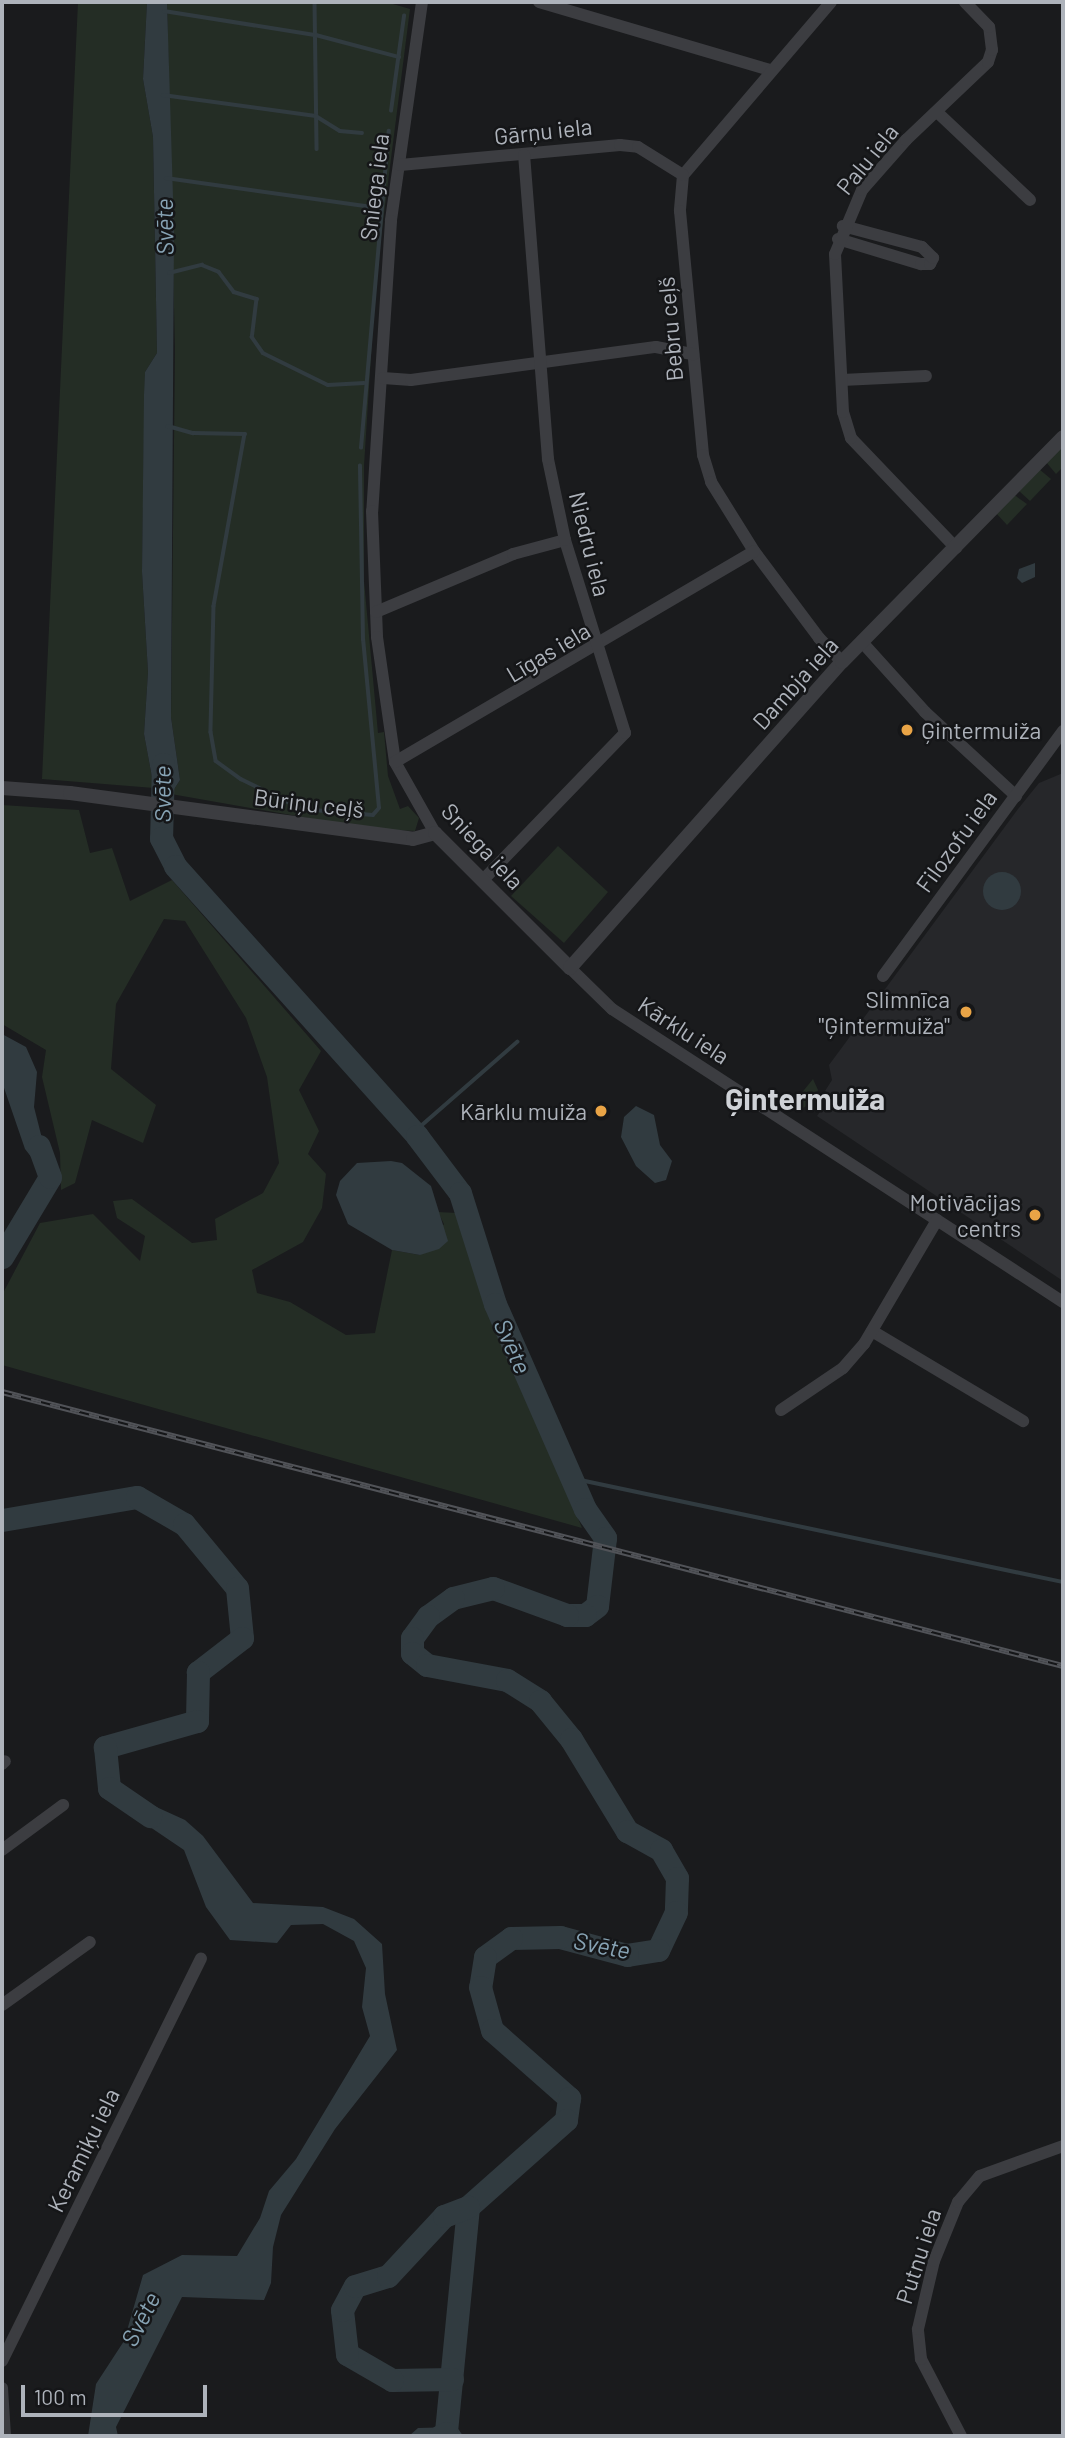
<!DOCTYPE html>
<meta charset="utf-8">
<style>
body{margin:0}
#map{position:relative;width:1065px;height:2438px;overflow:hidden;background:#1a1b1d;font-family:Barlow,sans-serif}
div>[style]{position:absolute}
[style*='--x']{left:calc(var(--x)*1px);top:calc(var(--y)*1px);width:calc(var(--w)*1px);rotate:calc(var(--a)*1deg)}
.built>*{inset:0;background:#26272a}
.green>*{inset:0;background:#242d25}
.water>*{inset:0;background:#313b40}
.round{border-radius:50%}
.stream>*{height:3.5px;margin:-1.75px;padding:0 1.75px;transform-origin:1.75px;border-radius:1.75px;background:#313b40}
.river>*{height:23px;margin:-11.5px;padding:0 11.5px;transform-origin:11.5px;border-radius:11.5px;background:#313b40}
.minor>*{height:12px;margin:-6px;padding:0 6px;transform-origin:6px;border-radius:6px;background:#3c3d41}
.tertiary>*{height:14px;margin:-7px;padding:0 7px;transform-origin:7px;border-radius:7px;background:#3c3d41}
.rail>*{height:6px;margin-top:-3px;transform-origin:0;background:repeating-linear-gradient(90deg,#151618 0 10px,#515358 0 20px);box-sizing:border-box;border-block:2px solid #515358}
.dots>*{width:19px;height:19px;translate:-50% -50%;box-sizing:border-box;border:4px solid #151618;border-radius:50%}
span{translate:-50% -50%;white-space:nowrap;text-align:center;line-height:1.15;-webkit-text-stroke:5px #151618;paint-order:stroke}
.street-label{font-size:23px;color:#aeb3bb}
.poi-label{font-size:23px;color:#aeb3bb}
.left{translate:0 -50%;text-align:left}
.right{translate:-100% -50%;text-align:right}
.water-label{font-size:24px;color:#87a3b4;font-style:italic}
.district-label{font-size:30px;color:#cfd2d7;font-weight:700}
.frame{position:absolute;inset:0;border:4px solid #aeb3bb;pointer-events:none}
.scale{position:absolute;left:21px;top:2385px;width:186px;height:32px;box-sizing:border-box;border:4px solid #aeb3bb;border-top:0;padding-left:9px;font-size:21px;line-height:24px;white-space:nowrap;color:#aeb3bb;-webkit-text-stroke:5px #151618;paint-order:stroke}
</style>
<div id="map">
<div class="built">
<div style="clip-path:polygon(1063px 773px,1063px 1281px,817px 1116px,831px 1096px,825px 1091px,832px 1080px,829px 1065px,1018px 809px,1039px 783px)"></div>
</div>
<div class="green">
<div style="clip-path:polygon(78px 2px,147px 2px,143px 79px,153px 137px,157px 353px,145px 372px,142px 572px,148px 672px,144px 734px,154px 788px,42px 779px)"></div>
<div style="clip-path:polygon(167px 2px,386px 2px,410px 9px,376px 277px,364px 466px,364px 581px,378px 733px,384px 732px,388px 776px,400px 809px,408px 806px,419px 818px,415px 831px,371px 829px,171px 794px,180px 780px,171px 717px,175px 350px)"></div>
<div style="clip-path:polygon(1063px 443px,1063px 467px,1056px 474px,1046px 462px)"></div>
<div style="clip-path:polygon(1039px 469px,1051px 479px,1030px 501px,1019px 491px)"></div>
<div style="clip-path:polygon(1013px 494px,1027px 504px,1007px 525px,996px 513px)"></div>
<div style="clip-path:polygon(2px 805px,79px 810px,90px 853px,112px 848px,130px 901px,172px 880px,321px 1051px,299px 1090px,319px 1131px,308px 1154px,326px 1174px,322px 1208px,303px 1242px,252px 1270px,257px 1293px,290px 1302px,346px 1335px,375px 1333px,392px 1250px,420px 1255px,444px 1224px,438px 1212px,457px 1213px,472px 1260px,582px 1528px,2px 1365px,2px 1295px,40px 1223px,93px 1214px,140px 1261px,145px 1236px,117px 1218px,113px 1201px,132px 1199px,192px 1243px,217px 1240px,215px 1219px,263px 1193px,279px 1163px,267px 1077px,246px 1018px,185px 921px,164px 919px,116px 1004px,111px 1069px,156px 1105px,143px 1143px,92px 1120px,75px 1183px,61px 1190px,60px 1153px,42px 1077px,46px 1050px,2px 1024px)"></div>
<div style="clip-path:polygon(558px 846px,608px 892px,564px 943px,511px 896px)"></div>
<div style="clip-path:polygon(813px 1079px,818px 1090px,813px 1102px,803px 1108px,791px 1106px)"></div>
</div>
<div class="water">
<div style="clip-path:polygon(147px 2px,167px 2px,174px 230px,171px 717px,180px 780px,171px 794px,154px 788px,144px 734px,148px 672px,142px 572px,144px 395px,145px 372px,157px 353px,153px 137px,143px 79px)"></div>
<div style="clip-path:polygon(1035px 563px,1035px 577px,1022px 583px,1017px 578px,1019px 569px)"></div>
<div class="round" style="left:983px;top:872px;width:38px;height:38px"></div>
<div style="clip-path:polygon(2px 1034px,26px 1047px,37px 1072px,34px 1107px,50px 1170px,47px 1177px,25px 1149px,2px 1082px)"></div>
<div style="clip-path:polygon(636px 1106px,654px 1115px,660px 1145px,672px 1161px,666px 1180px,655px 1183px,636px 1166px,621px 1137px,624px 1117px)"></div>
<div style="clip-path:polygon(391px 1161px,402px 1163px,431px 1186px,448px 1241px,439px 1249px,420px 1255px,392px 1250px,348px 1224px,336px 1195px,340px 1181px,357px 1163px)"></div>
<div style="clip-path:polygon(130px 1795px,185px 1820px,203px 1836px,253px 1903px,323px 1907px,354px 1919px,382px 1944px,385px 1994px,397px 2050px,335px 2129px,281px 2215px,273px 2247px,271px 2283px,264px 2300px,182px 2297px,116px 2427px,118px 2436px,88px 2436px,96px 2384px,124px 2341px,143px 2275px,182px 2255px,237px 2256px,260px 2218px,269px 2191px,296px 2159px,370px 2036px,362px 2007px,366px 1968px,354px 1941px,323px 1924px,291px 1925px,277px 1943px,230px 1940px,206px 1907px,184px 1850px,119px 1806px)"></div>
<div style="clip-path:polygon(457px 2427px,463px 2436px,409px 2436px,418px 2428px)"></div>
</div>
<div class="stream">
<div style="--x:315;--y:2;--w:147;--a:89.2"></div>
<div style="--x:164;--y:11;--w:154;--a:9"></div>
<div style="--x:316;--y:35;--w:86;--a:14.8"></div>
<div style="--x:163;--y:95;--w:154;--a:7.8"></div>
<div style="--x:316;--y:116;--w:28;--a:32"></div>
<div style="--x:340;--y:131;--w:22;--a:5"></div>
<div style="--x:391;--y:111;--w:96;--a:-82.2"></div>
<div style="--x:166;--y:178;--w:215;--a:8"></div>
<div style="--x:169;--y:273;--w:34;--a:-14"></div>
<div style="--x:202;--y:265;--w:18;--a:22"></div>
<div style="--x:219;--y:272;--w:25;--a:53"></div>
<div style="--x:234;--y:292;--w:24;--a:17"></div>
<div style="--x:257;--y:299;--w:38;--a:97"></div>
<div style="--x:252;--y:337;--w:19;--a:55"></div>
<div style="--x:263;--y:353;--w:72;--a:26.2"></div>
<div style="--x:328;--y:385;--w:36;--a:-3"></div>
<div style="--x:168;--y:426;--w:26;--a:16"></div>
<div style="--x:193;--y:433;--w:52;--a:1.1"></div>
<div style="--x:245;--y:434;--w:175;--a:100.2"></div>
<div style="--x:214;--y:606;--w:126;--a:91.4"></div>
<div style="--x:211;--y:732;--w:29;--a:80"></div>
<div style="--x:216;--y:761;--w:31;--a:36"></div>
<div style="--x:241;--y:779;--w:68;--a:26.2"></div>
<div style="--x:302;--y:809;--w:71;--a:4.8"></div>
<div style="--x:373;--y:815;--w:9;--a:-49"></div>
<div style="--x:379;--y:808;--w:169;--a:-95.4"></div>
<div style="--x:363;--y:640;--w:174;--a:-91"></div>
<div style="--x:361;--y:448;--w:318;--a:-85"></div>
<div style="--x:414;--y:1132;--w:137;--a:-41.1"></div>
<div style="--x:571;--y:1478;--w:503;--a:11.94"></div>
</div>
<div class="river">
<div style="--x:163;--y:764;--w:74;--a:91.5"></div>
<div style="--x:161;--y:838;--w:31;--a:63"></div>
<div style="--x:175;--y:866;--w:363;--a:48.1"></div>
<div style="--x:417;--y:1136;--w:71;--a:53"></div>
<div style="--x:460;--y:1193;--w:116;--a:72.5"></div>
<div style="--x:495;--y:1304;--w:224;--a:66.3"></div>
<div style="--x:585;--y:1509;--w:35;--a:55"></div>
<div style="--x:605;--y:1538;--w:68;--a:96.7"></div>
<div style="--x:597;--y:1606;--w:15;--a:143"></div>
<div style="--x:585;--y:1615;--w:18;--a:180"></div>
<div style="--x:567;--y:1615;--w:79;--a:-160"></div>
<div style="--x:493;--y:1588;--w:41;--a:166"></div>
<div style="--x:453;--y:1598;--w:31;--a:144"></div>
<div style="--x:428;--y:1616;--w:27;--a:126"></div>
<div style="--x:412;--y:1638;--w:15;--a:90"></div>
<div style="--x:412;--y:1653;--w:19;--a:39"></div>
<div style="--x:427;--y:1665;--w:81;--a:10.6"></div>
<div style="--x:507;--y:1680;--w:39;--a:32"></div>
<div style="--x:540;--y:1701;--w:49;--a:50.8"></div>
<div style="--x:571;--y:1739;--w:108;--a:58.7"></div>
<div style="--x:627;--y:1831;--w:39;--a:29"></div>
<div style="--x:661;--y:1850;--w:32;--a:60"></div>
<div style="--x:677;--y:1878;--w:34;--a:92"></div>
<div style="--x:676;--y:1912;--w:42;--a:115.3"></div>
<div style="--x:658;--y:1950;--w:31;--a:171"></div>
<div style="--x:627;--y:1955;--w:69;--a:-165"></div>
<div style="--x:560;--y:1937;--w:49;--a:178.8"></div>
<div style="--x:511;--y:1938;--w:32;--a:144"></div>
<div style="--x:485;--y:1957;--w:30;--a:99"></div>
<div style="--x:480;--y:1987;--w:45;--a:74.4"></div>
<div style="--x:492;--y:2030;--w:103;--a:41.4"></div>
<div style="--x:569;--y:2098;--w:22;--a:98"></div>
<div style="--x:566;--y:2120;--w:131;--a:138.4"></div>
<div style="--x:468;--y:2207;--w:227;--a:95.6"></div>
<div style="--x:446;--y:2433;--w:7;--a:153"></div>
<div style="--x:2;--y:1257;--w:93;--a:-59"></div>
<div style="--x:50;--y:1177;--w:33;--a:-110"></div>
<div style="--x:2;--y:1520;--w:137;--a:-9.7"></div>
<div style="--x:137;--y:1497;--w:54;--a:29.9"></div>
<div style="--x:184;--y:1524;--w:83;--a:50.4"></div>
<div style="--x:237;--y:1588;--w:50;--a:84.3"></div>
<div style="--x:242;--y:1638;--w:56;--a:142.3"></div>
<div style="--x:198;--y:1672;--w:49;--a:91.2"></div>
<div style="--x:197;--y:1721;--w:96;--a:164.2"></div>
<div style="--x:105;--y:1747;--w:41;--a:84.4"></div>
<div style="--x:109;--y:1788;--w:50;--a:34.3"></div>
<div style="--x:452;--y:2379;--w:60;--a:179"></div>
<div style="--x:392;--y:2380;--w:52;--a:-150"></div>
<div style="--x:347;--y:2354;--w:44;--a:-96.5"></div>
<div style="--x:342;--y:2310;--w:27;--a:-62"></div>
<div style="--x:355;--y:2286;--w:34;--a:-17"></div>
<div style="--x:388;--y:2276;--w:82;--a:-47"></div>
<div style="--x:444;--y:2216;--w:26;--a:-21"></div>
</div>
<div class="minor">
<div style="--x:422;--y:2;--w:221;--a:98.1"></div>
<div style="--x:391;--y:221;--w:291;--a:93.7"></div>
<div style="--x:372;--y:511;--w:126;--a:87.7"></div>
<div style="--x:377;--y:637;--w:126;--a:81.8"></div>
<div style="--x:395;--y:762;--w:81;--a:60.6"></div>
<div style="--x:539;--y:2;--w:241;--a:16.4"></div>
<div style="--x:831;--y:2;--w:228;--a:130.5"></div>
<div style="--x:683;--y:175;--w:36;--a:95"></div>
<div style="--x:680;--y:211;--w:245;--a:84.6"></div>
<div style="--x:703;--y:455;--w:28;--a:73"></div>
<div style="--x:711;--y:482;--w:81;--a:58.1"></div>
<div style="--x:754;--y:551;--w:109;--a:53.2"></div>
<div style="--x:819;--y:638;--w:33;--a:46"></div>
<div style="--x:937;--y:112;--w:128;--a:43.4"></div>
<div style="--x:400;--y:165;--w:221;--a:-5.2"></div>
<div style="--x:620;--y:145;--w:18;--a:6"></div>
<div style="--x:638;--y:147;--w:53;--a:31.9"></div>
<div style="--x:838;--y:239;--w:87;--a:16.8"></div>
<div style="--x:921;--y:264;--w:9;--a:0"></div>
<div style="--x:930;--y:264;--w:7;--a:-63"></div>
<div style="--x:933;--y:258;--w:16;--a:-135"></div>
<div style="--x:922;--y:247;--w:82;--a:-165.1"></div>
<div style="--x:383;--y:378;--w:28;--a:4"></div>
<div style="--x:411;--y:380;--w:247;--a:-7.7"></div>
<div style="--x:656;--y:347;--w:38;--a:11"></div>
<div style="--x:842;--y:380;--w:84;--a:-2.7"></div>
<div style="--x:956;--y:548;--w:152;--a:-133.7"></div>
<div style="--x:851;--y:438;--w:27;--a:-107"></div>
<div style="--x:843;--y:412;--w:158;--a:-92.9"></div>
<div style="--x:835;--y:254;--w:69;--a:-67.1"></div>
<div style="--x:862;--y:190;--w:67;--a:-48.7"></div>
<div style="--x:906;--y:140;--w:113;--a:-43.6"></div>
<div style="--x:988;--y:62;--w:13;--a:-72"></div>
<div style="--x:992;--y:50;--w:23;--a:-97"></div>
<div style="--x:989;--y:27;--w:35;--a:-134"></div>
<div style="--x:376;--y:612;--w:149;--a:-22.9"></div>
<div style="--x:513;--y:554;--w:54;--a:-15.1"></div>
<div style="--x:862;--y:642;--w:94;--a:48"></div>
<div style="--x:925;--y:712;--w:124;--a:42.7"></div>
<div style="--x:395;--y:762;--w:416;--a:-30.4"></div>
<div style="--x:482;--y:881;--w:206;--a:-46"></div>
<div style="--x:625;--y:733;--w:202;--a:-107.3"></div>
<div style="--x:565;--y:540;--w:83;--a:-101.9"></div>
<div style="--x:548;--y:459;--w:305;--a:-94.5"></div>
<div style="--x:570;--y:968;--w:59;--a:44.3"></div>
<div style="--x:612;--y:1009;--w:538;--a:33.01"></div>
<div style="--x:883;--y:976;--w:304;--a:-53.7"></div>
<div style="--x:872;--y:1331;--w:176;--a:30.8"></div>
<div style="--x:781;--y:1410;--w:75;--a:-34.1"></div>
<div style="--x:843;--y:1368;--w:32;--a:-49"></div>
<div style="--x:864;--y:1344;--w:144;--a:-59.5"></div>
<div style="--x:2;--y:1764;--w:4;--a:-45"></div>
<div style="--x:2;--y:1850;--w:76;--a:-36.4"></div>
<div style="--x:2;--y:2005;--w:108;--a:-35.6"></div>
<div style="--x:2;--y:2361;--w:449;--a:-63.7"></div>
<div style="--x:2;--y:2388;--w:48;--a:86.4"></div>
<div style="--x:961;--y:2436;--w:87;--a:-117.5"></div>
<div style="--x:921;--y:2359;--w:30;--a:-96"></div>
<div style="--x:918;--y:2329;--w:70;--a:-76.8"></div>
<div style="--x:934;--y:2261;--w:64;--a:-67.9"></div>
<div style="--x:958;--y:2202;--w:34;--a:-50"></div>
<div style="--x:980;--y:2176;--w:88;--a:-19.9"></div>
</div>
<div class="tertiary">
<div style="--x:2;--y:788;--w:68;--a:4.2"></div>
<div style="--x:70;--y:793;--w:346;--a:7.6"></div>
<div style="--x:413;--y:839;--w:23;--a:-15"></div>
<div style="--x:435;--y:833;--w:191;--a:45"></div>
<div style="--x:570;--y:968;--w:409;--a:-48.4"></div>
<div style="--x:842;--y:662;--w:315;--a:-45.5"></div>
</div>
<div class="rail">
<div style="--x:2;--y:1392;--w:1096;--a:14.48"></div>
</div>
<div class="dots">
<div style="left:907px;top:730px;background:#e9a446"></div>
<div style="left:966px;top:1012px;background:#e9a446"></div>
<div style="left:601px;top:1111px;background:#e9a446"></div>
<div style="left:1035px;top:1215px;background:#e9a446"></div>
</div>
<div class="street-label">
<span style="left:543px;top:131px;rotate:-6deg">Gārņu iela</span>
<span style="left:867px;top:159px;rotate:-51deg">Palu iela</span>
<span style="left:374px;top:187px;rotate:-83deg">Sniega iela</span>
<span style="left:670px;top:329px;rotate:-95deg">Bebru ceļš</span>
<span style="left:590px;top:544px;rotate:76deg">Niedru iela</span>
<span style="left:548px;top:652px;rotate:-31deg">Līgas iela</span>
<span style="left:795px;top:683px;rotate:-48deg">Dambja iela</span>
<span style="left:309px;top:803px;rotate:7deg">Būriņu ceļš</span>
<span style="left:956px;top:841px;rotate:-54deg">Filozofu iela</span>
<span style="left:483px;top:846px;rotate:47deg">Sniega iela</span>
<span style="left:684px;top:1030px;rotate:33deg">Kārklu iela</span>
<span style="left:83px;top:2150px;rotate:-64deg">Keramiķu iela</span>
<span style="left:918px;top:2256px;rotate:-72deg">Putnu iela</span>
</div>
<div class="poi-label">
<span class="left" style="left:921px;top:730px">Ģintermuiža</span>
<span class="right" style="left:950px;top:1012px">Slimnīca<br>"Ģintermuiža"</span>
<span class="right" style="left:587px;top:1111px">Kārklu muiža</span>
<span class="right" style="left:1021px;top:1215px">Motivācijas<br>centrs</span>
</div>
<div class="water-label">
<span style="left:164px;top:227px;rotate:-91deg">Svēte</span>
<span style="left:162px;top:794px;rotate:-90deg">Svēte</span>
<span style="left:513px;top:1346px;rotate:66deg">Svēte</span>
<span style="left:602px;top:1945px;rotate:11deg">Svēte</span>
<span style="left:140px;top:2319px;rotate:-63deg">Svēte</span>
</div>
<div class="district-label">
<span style="left:805px;top:1098px">Ģintermuiža</span>
</div>
<div class="frame"></div>
<div class="scale">100 m</div>
</div>
